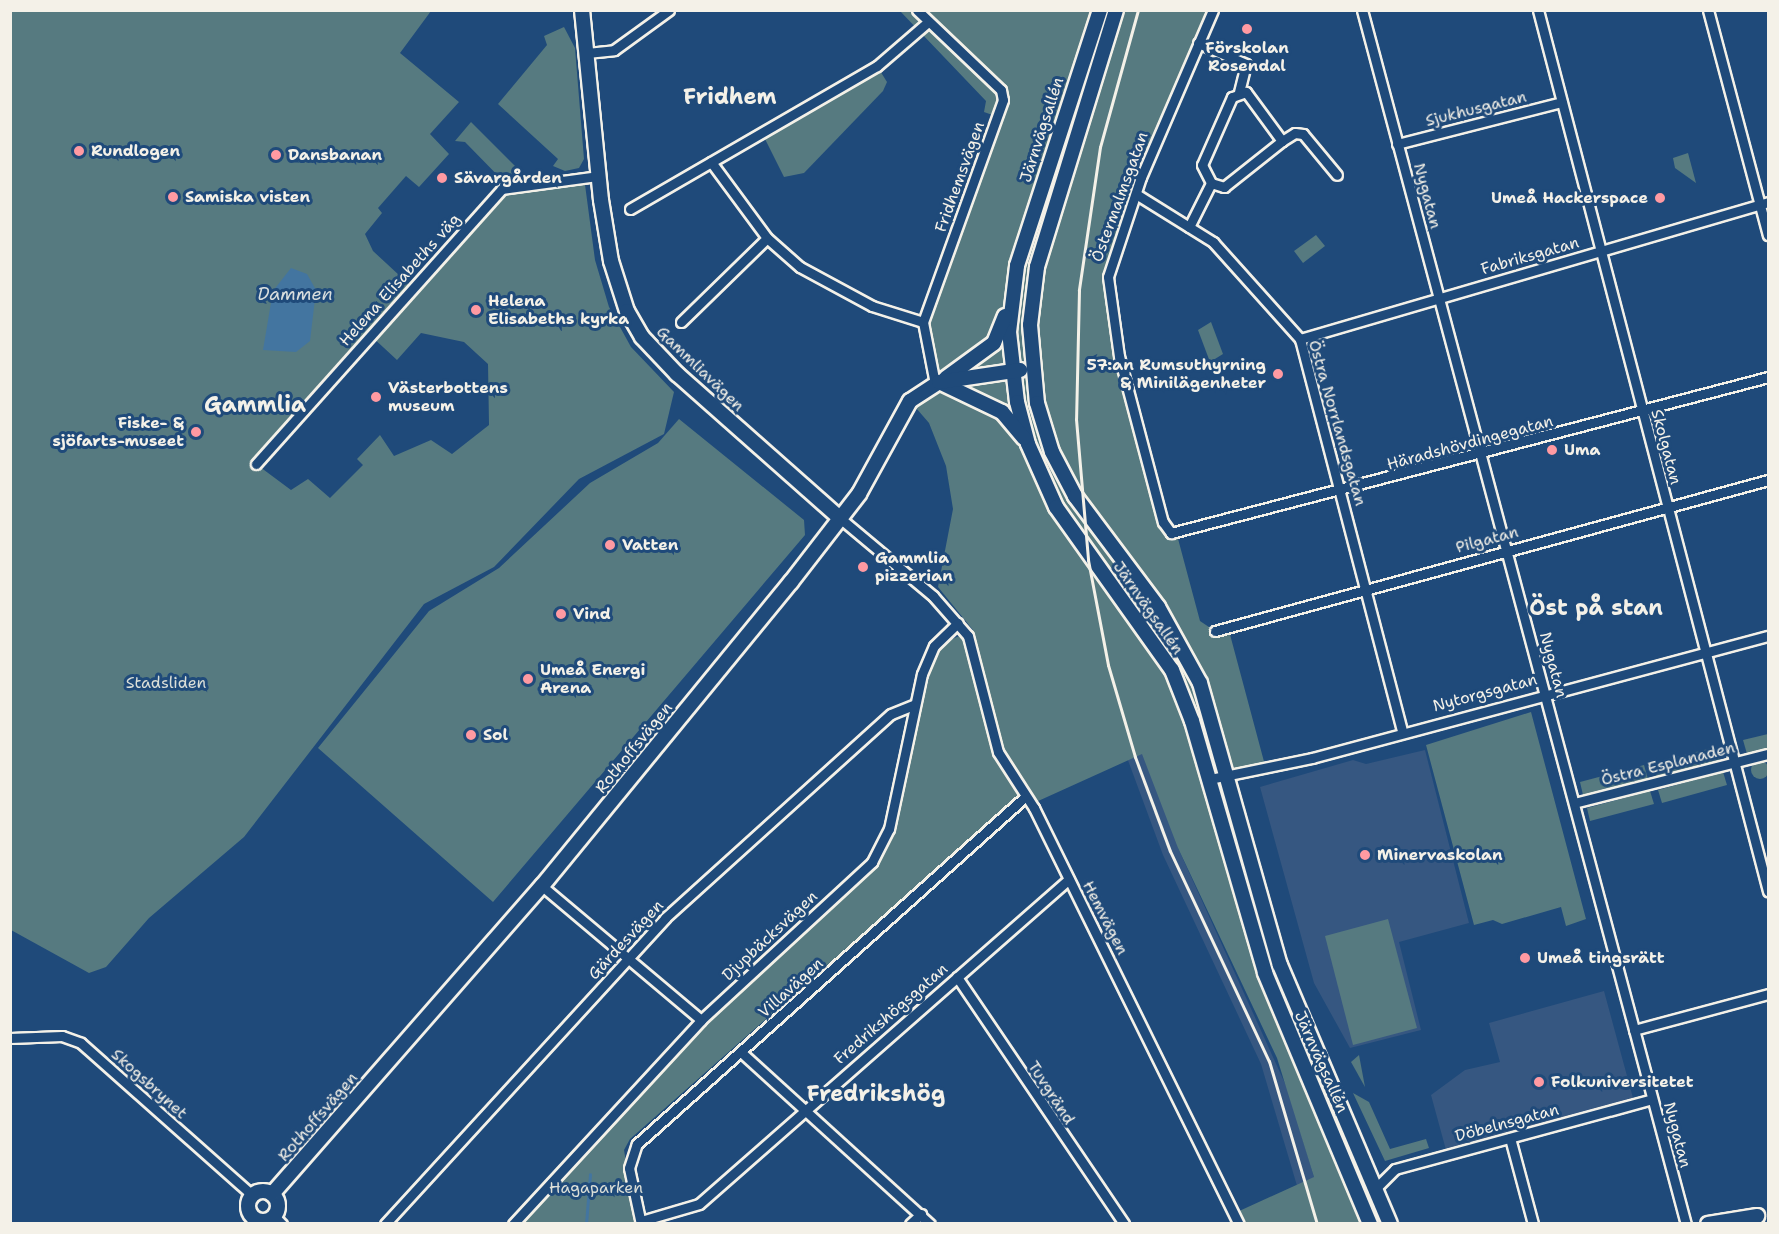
<!DOCTYPE html>
<meta charset="utf-8">
<style>
body{margin:0}
#map{position:relative;width:1779px;height:1234px;overflow:hidden;background:#1f4a7a;font-family:"Shantell Sans",sans-serif}
div>[style]{position:absolute}
[style*='--x']{left:calc(var(--x)*1px);top:calc(var(--y)*1px);width:calc(var(--w)*1px);rotate:calc(var(--a)*1deg)}
.built>*{inset:0;background:#365781}
.green>*{inset:0;background:#567a80}
.round{border-radius:50%}
.water>*{inset:0;background:#4375a0}
.stream>*{height:3px;margin:-1.5px;padding:0 1.5px;transform-origin:1.5px;border-radius:1.5px;background:#4375a0}
.roads{filter:drop-shadow(2px 0 #f4f1e8) drop-shadow(-2px 0 #f4f1e8) drop-shadow(0 2px #f4f1e8) drop-shadow(0 -2px #f4f1e8)}
.street>*{height:9px;margin:-4.5px;padding:0 4.5px;transform-origin:4.5px;border-radius:4.5px;background:#1f4a7a}
.secondary>*{height:14px;margin:-7px;padding:0 7px;transform-origin:7px;border-radius:7px;background:#1f4a7a}
.secondary>.ring{margin:-7px;padding:0;box-sizing:content-box;background:none;border:14px solid #1f4a7a;border-radius:50%}
.rail>*{height:3px;margin:-1.5px;padding:0 1.5px;transform-origin:1.5px;border-radius:1.5px;background:#f4f1e8}
.dots>*{width:16px;height:16px;translate:-50% -50%;box-sizing:border-box;border:3px solid #1f4a7a;border-radius:50%}
span{translate:-50% -50%;white-space:nowrap;text-align:center;line-height:1.15;-webkit-text-stroke:6px #1f4a7a;paint-order:stroke}
.poi-label{font-size:16px;color:#f4f1e8;font-weight:700}
.left{translate:0 -50%;text-align:left}
.right{translate:-100% -50%;text-align:right}
.street-label{font-size:16px;color:#f4f1e8}
.park-label{font-size:16px;color:#dcdfd8}
.water-label{font-size:18px;color:#d9dedd;font-style:italic}
.district-label{font-size:22px;color:#f4f1e8;font-weight:700}
.frame{position:absolute;inset:0;border:12px solid #f4f1e8;pointer-events:none}
</style>
<div id="map">
<div class="built">
<div style="clip-path:polygon(1100px 196px,1178px 848px,1288px 1090px,1314px 1177px,1308px 1223px,1261px 1064px,1163px 855px,1119px 736px,1076px 530px)"></div>
<div style="clip-path:polygon(1425px 750px,1469px 923px,1399px 942px,1421px 1030px,1350px 1048px,1314px 983px,1260px 787px,1353px 760px,1366px 764px)"></div>
<div style="clip-path:polygon(1604px 991px,1633px 1098px,1446px 1150px,1431px 1095px,1465px 1070px,1500px 1062px,1489px 1023px)"></div>
</div>
<div class="green">
<div style="clip-path:polygon(evenodd,11px 11px,431px 11px,400px 53px,459px 102px,430px 134px,449px 154px,419px 187px,406px 176px,378px 208px,382px 213px,365px 234px,373px 251px,413px 288px,509px 187px,465px 142px,455px 141px,471px 122px,532px 183px,584px 177px,595px 260px,609px 307px,631px 347px,674px 392px,664px 434px,579px 479px,494px 567px,424px 604px,244px 837px,149px 918px,106px 967px,89px 973px,11px 930px,11px 11px,421px 333px,464px 342px,488px 364px,489px 425px,452px 454px,431px 440px,394px 456px,380px 435px,357px 459px,363px 465px,330px 498px,308px 479px,291px 490px,256px 464px,370px 335px,397px 360px,421px 333px)"></div>
<div style="clip-path:polygon(900px 11px,1213px 11px,1141px 177px,1108px 290px,1163px 522px,1177px 535px,1200px 621px,1215px 631px,1228px 627px,1266px 769px,1210px 779px,1252px 924px,1370px 1223px,1240px 1223px,1237px 1212px,1314px 1177px,1277px 1058px,1178px 848px,1142px 754px,1036px 802px,1027px 789px,630px 1139px,624px 1150px,636px 1223px,519px 1224px,704px 1023px,876px 864px,892px 831px,934px 657px,950px 640px,973px 630px,938px 587px,953px 509px,946px 466px,929px 423px,910px 401px,935px 383px,923px 322px,998px 117px,984px 112px,986px 101px)"></div>
<div style="clip-path:polygon(564px 27px,575px 48px,584px 159px,579px 168px,565px 171px,553px 166px,558px 159px,498px 104px,547px 45px,544px 36px)"></div>
<div style="clip-path:polygon(877px 66px,887px 82px,883px 91px,804px 173px,784px 177px,762px 133px)"></div>
<div style="clip-path:polygon(1688px 153px,1696px 183px,1675px 168px,1673px 158px)"></div>
<div style="clip-path:polygon(1316px 235px,1325px 246px,1303px 263px,1294px 251px)"></div>
<div style="clip-path:polygon(1211px 322px,1223px 354px,1210px 362px,1198px 330px)"></div>
<div style="clip-path:polygon(679px 419px,804px 520px,805px 535px,493px 902px,318px 748px,429px 611px,499px 568px,590px 483px,658px 443px)"></div>
<div style="clip-path:polygon(1531px 712px,1586px 919px,1566px 926px,1561px 907px,1502px 924px,1493px 920px,1474px 925px,1426px 745px)"></div>
<div style="clip-path:polygon(1768px 734px,1768px 748px,1747px 754px,1743px 740px)"></div>
<div style="clip-path:polygon(1716px 747px,1720px 761px,1656px 777px,1652px 763px)"></div>
<div class="round" style="left:1751px;top:761px;width:18px;height:18px"></div>
<div style="clip-path:polygon(1644px 765px,1648px 779px,1583px 795px,1580px 782px)"></div>
<div style="clip-path:polygon(1723px 772px,1727px 785px,1662px 803px,1658px 790px)"></div>
<div style="clip-path:polygon(1650px 791px,1654px 804px,1590px 821px,1587px 808px)"></div>
<div style="clip-path:polygon(1388px 919px,1417px 1028px,1353px 1045px,1325px 936px)"></div>
<div style="clip-path:polygon(1359px 1055px,1365px 1087px,1351px 1062px)"></div>
<div style="clip-path:polygon(1353px 1093px,1369px 1102px,1390px 1149px,1426px 1139px,1429px 1148px,1385px 1161px)"></div>
</div>
<div class="water">
<div style="clip-path:polygon(291px 268px,307px 274px,316px 290px,310px 341px,296px 352px,263px 350px,273px 291px)"></div>
</div>
<div class="stream">
<div style="--x:586;--y:1224;--w:50;--a:-85.4"></div>
</div>
<div class="roads">
<div class="street">
<div style="--x:917;--y:10;--w:116;--a:43.6"></div>
<div style="--x:1001;--y:90;--w:10;--a:79"></div>
<div style="--x:1003;--y:100;--w:236;--a:109.8"></div>
<div style="--x:923;--y:322;--w:63;--a:79"></div>
<div style="--x:1213;--y:10;--w:182;--a:113.3"></div>
<div style="--x:1141;--y:177;--w:105;--a:108.3"></div>
<div style="--x:1108;--y:277;--w:80;--a:82.1"></div>
<div style="--x:1119;--y:356;--w:172;--a:75.2"></div>
<div style="--x:1163;--y:522;--w:14;--a:54"></div>
<div style="--x:1171;--y:533;--w:617;--a:-14.64"></div>
<div style="--x:1362;--y:10;--w:1256;--a:75.06"></div>
<div style="--x:1538;--y:10;--w:911;--a:75.37"></div>
<div style="--x:1708;--y:10;--w:233;--a:75.1"></div>
<div style="--x:1198;--y:43;--w:52;--a:23.6"></div>
<div style="--x:1246;--y:64;--w:29;--a:104"></div>
<div style="--x:587;--y:53;--w:27;--a:-6"></div>
<div style="--x:614;--y:50;--w:68;--a:-36"></div>
<div style="--x:1282;--y:141;--w:15;--a:-32"></div>
<div style="--x:1295;--y:133;--w:8;--a:7"></div>
<div style="--x:1303;--y:134;--w:53;--a:50.3"></div>
<div style="--x:1397;--y:144;--w:170;--a:-14.3"></div>
<div style="--x:711;--y:162;--w:94;--a:53.6"></div>
<div style="--x:767;--y:238;--w:44;--a:41.3"></div>
<div style="--x:800;--y:267;--w:82;--a:28.4"></div>
<div style="--x:872;--y:306;--w:53;--a:17.4"></div>
<div style="--x:1136;--y:194;--w:91;--a:31.9"></div>
<div style="--x:1213;--y:242;--w:130;--a:48.1"></div>
<div style="--x:1300;--y:339;--w:404;--a:75.4"></div>
<div style="--x:630;--y:209;--w:285;--a:-30.1"></div>
<div style="--x:877;--y:66;--w:67;--a:-40.8"></div>
<div style="--x:1189;--y:227;--w:49;--a:-63.4"></div>
<div style="--x:1211;--y:183;--w:14;--a:17"></div>
<div style="--x:1224;--y:187;--w:74;--a:-38.4"></div>
<div style="--x:1282;--y:141;--w:61;--a:-126.3"></div>
<div style="--x:1246;--y:92;--w:15;--a:160"></div>
<div style="--x:1232;--y:97;--w:74;--a:113.8"></div>
<div style="--x:1202;--y:165;--w:20;--a:63"></div>
<div style="--x:681;--y:322;--w:120;--a:-44.3"></div>
<div style="--x:1300;--y:339;--w:488;--a:-16.3"></div>
<div style="--x:256;--y:464;--w:369;--a:-48.2"></div>
<div style="--x:502;--y:189;--w:97;--a:-7.7"></div>
<div style="--x:841;--y:519;--w:120;--a:39.9"></div>
<div style="--x:933;--y:596;--w:53;--a:48.8"></div>
<div style="--x:968;--y:636;--w:120;--a:75.5"></div>
<div style="--x:998;--y:752;--w:67;--a:57.3"></div>
<div style="--x:1034;--y:808;--w:464;--a:63.8"></div>
<div style="--x:1215;--y:631;--w:573;--a:-15.27"></div>
<div style="--x:1210;--y:779;--w:104;--a:-11.6"></div>
<div style="--x:1312;--y:758;--w:472;--a:-15"></div>
<div style="--x:1574;--y:803;--w:200;--a:-14.2"></div>
<div style="--x:542;--y:886;--w:208;--a:40.1"></div>
<div style="--x:957;--y:977;--w:298;--a:55.9"></div>
<div style="--x:1634;--y:1030;--w:139;--a:-15"></div>
<div style="--x:10;--y:1038;--w:52;--a:-2.2"></div>
<div style="--x:62;--y:1036;--w:20;--a:20"></div>
<div style="--x:81;--y:1043;--w:229;--a:41.6"></div>
<div style="--x:742;--y:1053;--w:254;--a:42.3"></div>
<div style="--x:1510;--y:1138;--w:89;--a:75"></div>
<div style="--x:1377;--y:1187;--w:25;--a:-45"></div>
<div style="--x:1395;--y:1169;--w:266;--a:-15.2"></div>
<div style="--x:275;--y:1217;--w:10;--a:45"></div>
<div style="--x:641;--y:1221;--w:60;--a:-16.3"></div>
<div style="--x:699;--y:1204;--w:492;--a:-41.3"></div>
<div style="--x:385;--y:1224;--w:415;--a:-47.5"></div>
<div style="--x:665;--y:918;--w:304;--a:-42.1"></div>
<div style="--x:891;--y:714;--w:24;--a:-22"></div>
<div style="--x:513;--y:1224;--w:277;--a:-47.3"></div>
<div style="--x:701;--y:1020;--w:233;--a:-42.7"></div>
<div style="--x:872;--y:862;--w:37;--a:-63"></div>
<div style="--x:889;--y:829;--w:158;--a:-78"></div>
<div style="--x:922;--y:674;--w:30;--a:-67"></div>
<div style="--x:934;--y:646;--w:33;--a:-44"></div>
<div style="--x:641;--y:1224;--w:57;--a:-102.1"></div>
<div style="--x:629;--y:1168;--w:25;--a:-72"></div>
<div style="--x:637;--y:1144;--w:521;--a:-41.81"></div>
<div style="--x:910;--y:1224;--w:15;--a:-42"></div>
</div>
<div class="secondary">
<div style="--x:582;--y:10;--w:191;--a:84.3"></div>
<div style="--x:601;--y:200;--w:62;--a:80.7"></div>
<div style="--x:611;--y:261;--w:52;--a:72.3"></div>
<div style="--x:627;--y:311;--w:30;--a:60"></div>
<div style="--x:642;--y:337;--w:51;--a:46.6"></div>
<div style="--x:677;--y:374;--w:219;--a:41.5"></div>
<div style="--x:1100;--y:10;--w:269;--a:108"></div>
<div style="--x:1017;--y:266;--w:66;--a:96.9"></div>
<div style="--x:1009;--y:332;--w:70;--a:83.5"></div>
<div style="--x:1017;--y:402;--w:43;--a:75.3"></div>
<div style="--x:1028;--y:444;--w:69;--a:66"></div>
<div style="--x:1056;--y:507;--w:200;--a:54.6"></div>
<div style="--x:1172;--y:670;--w:55;--a:68.6"></div>
<div style="--x:1192;--y:721;--w:262;--a:73.8"></div>
<div style="--x:1265;--y:973;--w:272;--a:67.3"></div>
<div style="--x:1116;--y:10;--w:269;--a:107.1"></div>
<div style="--x:1037;--y:267;--w:58;--a:96.9"></div>
<div style="--x:1030;--y:325;--w:78;--a:84.9"></div>
<div style="--x:1037;--y:403;--w:51;--a:73"></div>
<div style="--x:1052;--y:452;--w:50;--a:62.4"></div>
<div style="--x:1075;--y:496;--w:139;--a:53.2"></div>
<div style="--x:1158;--y:607;--w:87;--a:61.1"></div>
<div style="--x:1200;--y:683;--w:293;--a:74.2"></div>
<div style="--x:1280;--y:965;--w:281;--a:67"></div>
<div style="--x:946;--y:378;--w:59;--a:-36.1"></div>
<div style="--x:994;--y:343;--w:29;--a:-68"></div>
<div style="--x:939;--y:382;--w:70;--a:25.5"></div>
<div style="--x:1002;--y:412;--w:34;--a:50"></div>
<div class="ring" style="left:248px;top:1191px;width:16px;height:16px"></div>
<div style="--x:272;--y:1194;--w:410;--a:-48.8"></div>
<div style="--x:542;--y:886;--w:393;--a:-50.7"></div>
<div style="--x:791;--y:582;--w:111;--a:-52.3"></div>
<div style="--x:859;--y:494;--w:106;--a:-61.3"></div>
<div style="--x:910;--y:401;--w:35;--a:-33"></div>
<div style="--x:939;--y:382;--w:82;--a:-8.4"></div>
<div style="--x:1708;--y:1224;--w:50;--a:-9.3"></div>
</div>
</div>
<div class="rail">
<div style="--x:1138;--y:10;--w:142;--a:105.5"></div>
<div style="--x:1100;--y:147;--w:145;--a:98.4"></div>
<div style="--x:1079;--y:290;--w:129;--a:91.3"></div>
<div style="--x:1076;--y:419;--w:142;--a:85.1"></div>
<div style="--x:1088;--y:560;--w:107;--a:79.2"></div>
<div style="--x:1108;--y:665;--w:96;--a:73.6"></div>
<div style="--x:1135;--y:757;--w:100;--a:69.6"></div>
<div style="--x:1170;--y:851;--w:232;--a:64.8"></div>
<div style="--x:1269;--y:1061;--w:170;--a:73.6"></div>
</div>
<div class="dots">
<div style="left:1247px;top:29px;background:#ff9aa2"></div>
<div style="left:79px;top:151px;background:#ff9aa2"></div>
<div style="left:276px;top:155px;background:#ff9aa2"></div>
<div style="left:442px;top:178px;background:#ff9aa2"></div>
<div style="left:173px;top:197px;background:#ff9aa2"></div>
<div style="left:1660px;top:198px;background:#ff9aa2"></div>
<div style="left:476px;top:310px;background:#ff9aa2"></div>
<div style="left:1278px;top:374px;background:#ff9aa2"></div>
<div style="left:376px;top:397px;background:#ff9aa2"></div>
<div style="left:196px;top:432px;background:#ff9aa2"></div>
<div style="left:1552px;top:450px;background:#ff9aa2"></div>
<div style="left:610px;top:545px;background:#ff9aa2"></div>
<div style="left:863px;top:567px;background:#ff9aa2"></div>
<div style="left:561px;top:614px;background:#ff9aa2"></div>
<div style="left:528px;top:679px;background:#ff9aa2"></div>
<div style="left:471px;top:735px;background:#ff9aa2"></div>
<div style="left:1365px;top:855px;background:#ff9aa2"></div>
<div style="left:1525px;top:958px;background:#ff9aa2"></div>
<div style="left:1539px;top:1082px;background:#ff9aa2"></div>
</div>
<div class="poi-label">
<span style="left:1247px;top:57px">Förskolan<br>Rosendal</span>
<span class="left" style="left:91px;top:151px">Rundlogen</span>
<span class="left" style="left:288px;top:155px">Dansbanan</span>
<span class="left" style="left:454px;top:178px">Sävargården</span>
<span class="left" style="left:185px;top:197px">Samiska visten</span>
<span class="right" style="left:1648px;top:198px">Umeå Hackerspace</span>
<span class="left" style="left:488px;top:310px">Helena<br>Elisabeths kyrka</span>
<span class="right" style="left:1266px;top:374px">57:an Rumsuthyrning<br>&amp; Minilägenheter</span>
<span class="left" style="left:388px;top:397px">Västerbottens<br>museum</span>
<span class="right" style="left:184px;top:432px">Fiske- &amp;<br>sjöfarts-museet</span>
<span class="left" style="left:1564px;top:450px">Uma</span>
<span class="left" style="left:622px;top:545px">Vatten</span>
<span class="left" style="left:875px;top:567px">Gammlia<br>pizzerian</span>
<span class="left" style="left:573px;top:614px">Vind</span>
<span class="left" style="left:540px;top:679px">Umeå Energi<br>Arena</span>
<span class="left" style="left:483px;top:735px">Sol</span>
<span class="left" style="left:1377px;top:855px">Minervaskolan</span>
<span class="left" style="left:1537px;top:958px">Umeå tingsrätt</span>
<span class="left" style="left:1551px;top:1082px">Folkuniversitetet</span>
</div>
<div class="street-label">
<span style="left:1476px;top:109px;rotate:-14deg">Sjukhusgatan</span>
<span style="left:1042px;top:130px;rotate:-72deg">Järnvägsallén</span>
<span style="left:960px;top:177px;rotate:-70deg">Fridhemsvägen</span>
<span style="left:1427px;top:196px;rotate:75deg">Nygatan</span>
<span style="left:1120px;top:197px;rotate:-70deg">Östermalmsgatan</span>
<span style="left:1530px;top:256px;rotate:-16deg">Fabriksgatan</span>
<span style="left:400px;top:280px;rotate:-48deg">Helena Elisabeths väg</span>
<span style="left:700px;top:369px;rotate:44deg">Gammliavägen</span>
<span style="left:1337px;top:423px;rotate:74deg">Östra Norrlandsgatan</span>
<span style="left:1470px;top:443px;rotate:-15deg">Häradshövdingegatan</span>
<span style="left:1666px;top:447px;rotate:75deg">Skolgatan</span>
<span style="left:1487px;top:540px;rotate:-15deg">Pilgatan</span>
<span style="left:1148px;top:608px;rotate:55deg">Järnvägsallén</span>
<span style="left:1553px;top:665px;rotate:75deg">Nygatan</span>
<span style="left:1485px;top:693px;rotate:-15deg">Nytorgsgatan</span>
<span style="left:634px;top:748px;rotate:-51deg">Rothoffsvägen</span>
<span style="left:1668px;top:764px;rotate:-14deg">Östra Esplanaden</span>
<span style="left:1105px;top:918px;rotate:63deg">Hemvägen</span>
<span style="left:770px;top:936px;rotate:-43deg">Djupbäcksvägen</span>
<span style="left:626px;top:940px;rotate:-47deg">Gärdesvägen</span>
<span style="left:791px;top:988px;rotate:-42deg">Villavägen</span>
<span style="left:891px;top:1014px;rotate:-41deg">Fredrikshögsgatan</span>
<span style="left:1321px;top:1062px;rotate:66deg">Järnvägsallén</span>
<span style="left:149px;top:1084px;rotate:42deg">Skogsbrynet</span>
<span style="left:1051px;top:1093px;rotate:57deg">Tuvgränd</span>
<span style="left:318px;top:1117px;rotate:-49deg">Rothoffsvägen</span>
<span style="left:1507px;top:1123px;rotate:-15deg">Döbelnsgatan</span>
<span style="left:1677px;top:1135px;rotate:75deg">Nygatan</span>
</div>
<div class="park-label">
<span style="left:166px;top:683px">Stadsliden</span>
<span style="left:596px;top:1188px">Hagaparken</span>
</div>
<div class="water-label">
<span style="left:295px;top:294px">Dammen</span>
</div>
<div class="district-label">
<span style="left:730px;top:97px">Fridhem</span>
<span style="left:255px;top:405px">Gammlia</span>
<span style="left:1596px;top:608px">Öst på stan</span>
<span style="left:876px;top:1094px">Fredrikshög</span>
</div>
<div class="frame"></div>
</div>
